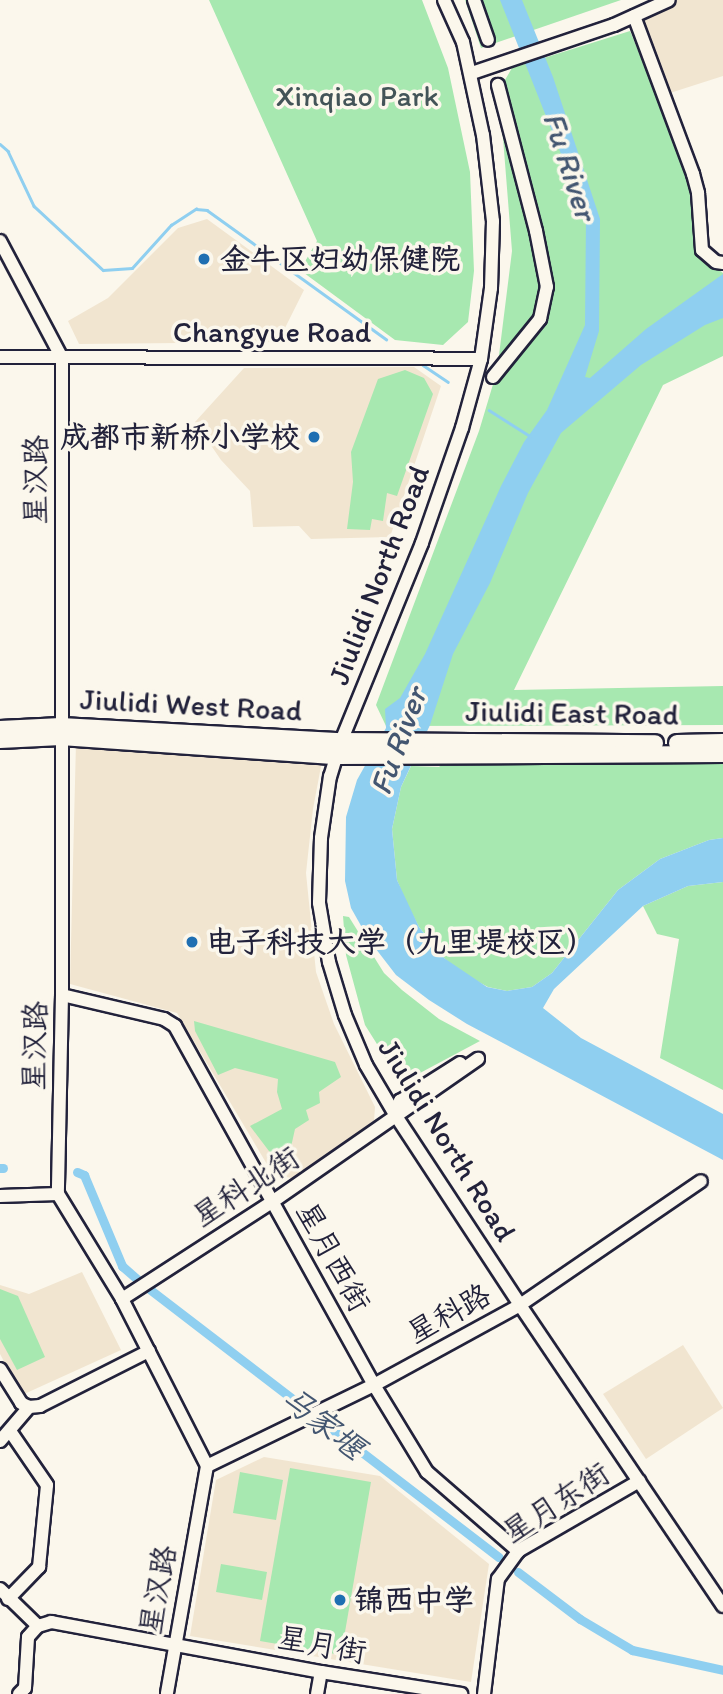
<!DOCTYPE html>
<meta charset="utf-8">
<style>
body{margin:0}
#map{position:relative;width:723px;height:1694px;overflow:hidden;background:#fbf7ec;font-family:Itim,"LXGW WenKai TC",sans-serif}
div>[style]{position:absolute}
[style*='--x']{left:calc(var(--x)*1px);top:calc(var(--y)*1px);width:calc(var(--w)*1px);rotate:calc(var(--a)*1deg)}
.built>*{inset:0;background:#f1e5d0}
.green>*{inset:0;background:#a7e8b0}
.water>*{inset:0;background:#8fcff0}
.stream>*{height:2.5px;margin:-1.25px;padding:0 1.25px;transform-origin:1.25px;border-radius:1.25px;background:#8fcff0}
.canal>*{height:9px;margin:-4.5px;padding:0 4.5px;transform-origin:4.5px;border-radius:4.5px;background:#8fcff0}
.roads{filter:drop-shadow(2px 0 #22223b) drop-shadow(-2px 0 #22223b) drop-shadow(0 2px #22223b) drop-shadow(0 -2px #22223b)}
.minor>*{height:12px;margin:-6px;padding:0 6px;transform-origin:6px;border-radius:6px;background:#fbf7ec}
.major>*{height:16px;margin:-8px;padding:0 8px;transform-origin:8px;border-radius:8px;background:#fbf7ec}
.dots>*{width:19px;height:19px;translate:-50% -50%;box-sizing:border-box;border:4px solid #fbf7ec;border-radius:50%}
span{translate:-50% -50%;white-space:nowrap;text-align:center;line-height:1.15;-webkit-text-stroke:7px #fbf7ec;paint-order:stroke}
.park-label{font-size:30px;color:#435458}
.poi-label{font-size:30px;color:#22223b;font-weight:700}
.left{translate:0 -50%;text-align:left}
.right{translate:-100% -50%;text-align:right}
.street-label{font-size:30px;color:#22223b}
.water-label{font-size:32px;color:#435671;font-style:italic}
</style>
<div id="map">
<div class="built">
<div style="clip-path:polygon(676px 0,723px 0,723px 76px,670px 93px,643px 25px,645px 20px)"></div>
<div style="clip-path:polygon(207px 219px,304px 290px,278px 342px,79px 344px,68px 321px,108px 298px,178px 228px)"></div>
<div style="clip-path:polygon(414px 367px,441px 386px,390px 537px,311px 539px,299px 526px,253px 527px,250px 491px,221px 460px,195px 422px,244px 368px)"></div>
<div style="clip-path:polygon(76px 742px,322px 761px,313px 809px,306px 873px,316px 972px,334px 1024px,375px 1107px,374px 1121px,294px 1178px,274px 1176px,177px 1013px,70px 984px)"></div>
<div style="clip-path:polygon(82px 1272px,121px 1350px,22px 1395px,0 1354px,0 1285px,29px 1294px)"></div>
<div style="clip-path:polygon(683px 1345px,723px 1408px,646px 1459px,603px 1394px)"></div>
<div style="clip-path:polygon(264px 1457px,380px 1476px,489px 1564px,471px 1682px,190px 1636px,216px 1480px)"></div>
</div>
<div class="green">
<div style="clip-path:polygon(209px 0,422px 0,448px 68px,470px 172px,474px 271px,468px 322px,443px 345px,395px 340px,300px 270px,317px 241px)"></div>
<div style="clip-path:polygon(465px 0,621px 0,481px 48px)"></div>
<div style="clip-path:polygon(630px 31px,690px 176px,694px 244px,703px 258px,723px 273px,723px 356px,663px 385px,514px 690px,723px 686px,723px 725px,386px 726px,376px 705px,479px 431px,497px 371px,512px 251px,503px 138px,496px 95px,512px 68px)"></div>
<div style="clip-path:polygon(405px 370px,424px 378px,433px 394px,397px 496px,387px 493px,383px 521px,372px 519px,370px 530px,347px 529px,353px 482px,351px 452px,378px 379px)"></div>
<div style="clip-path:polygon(723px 758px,723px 838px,709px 840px,660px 859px,618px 890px,552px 973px,532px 987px,507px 991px,488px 987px,460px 972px,444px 958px,419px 927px,406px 902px,397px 880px,392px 829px,401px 787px,411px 766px,439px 767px,446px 760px)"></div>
<div style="clip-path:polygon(723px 882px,723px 1090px,660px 1058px,679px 939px,657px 934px,643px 906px,688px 886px)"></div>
<div style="clip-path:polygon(343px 916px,349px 917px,384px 973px,402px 990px,439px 1019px,480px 1041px,420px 1073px,402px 1077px,392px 1068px,365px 1025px,346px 955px)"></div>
<div style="clip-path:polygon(194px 1021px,335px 1062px,341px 1077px,319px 1092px,320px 1103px,306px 1110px,309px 1120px,295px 1129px,289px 1156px,278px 1163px,250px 1126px,282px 1109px,277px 1092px,278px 1079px,235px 1068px,218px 1075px,195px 1031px)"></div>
<div style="clip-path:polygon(0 1289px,18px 1296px,45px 1357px,17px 1370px,0 1339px)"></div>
<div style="clip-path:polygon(290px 1468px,371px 1482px,341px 1655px,260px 1641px)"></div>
<div style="clip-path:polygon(240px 1472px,283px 1480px,276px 1520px,233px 1513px)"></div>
<div style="clip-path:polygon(221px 1564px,267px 1572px,262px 1600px,216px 1592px)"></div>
</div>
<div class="water">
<div style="clip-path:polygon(500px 0,522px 0,553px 77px,600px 219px,599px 331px,585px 377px,590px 378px,646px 329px,723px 274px,723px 318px,705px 325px,641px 365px,561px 433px,528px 493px,490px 583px,453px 654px,430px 725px,401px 787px,392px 829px,397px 880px,419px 927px,444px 958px,487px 987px,507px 991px,532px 987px,552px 973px,618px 890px,660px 859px,709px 840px,723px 838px,723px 882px,688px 886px,643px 906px,554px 989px,543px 1008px,581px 1038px,723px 1114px,723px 1160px,467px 1024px,429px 1000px,396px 975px,369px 940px,351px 908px,345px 881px,346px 817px,357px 780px,386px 728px,385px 709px,400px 698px,425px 654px,501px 486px,524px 442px,547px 410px,585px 325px,586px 217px)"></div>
</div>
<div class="stream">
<div style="--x:0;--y:144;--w:11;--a:41"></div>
<div style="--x:8;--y:151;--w:61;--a:64.7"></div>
<div style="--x:34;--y:206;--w:94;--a:42.8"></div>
<div style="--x:103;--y:270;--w:29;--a:-4"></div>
<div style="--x:132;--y:268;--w:58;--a:-47.8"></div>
<div style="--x:171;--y:225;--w:30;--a:-33"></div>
<div style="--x:196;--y:209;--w:11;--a:5"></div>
<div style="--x:207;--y:210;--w:221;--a:35.8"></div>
<div style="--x:423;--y:365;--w:30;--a:34"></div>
<div style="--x:489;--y:410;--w:49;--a:32.4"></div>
</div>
<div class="canal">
<div style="--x:0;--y:1168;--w:3;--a:0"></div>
<div style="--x:77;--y:1172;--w:8;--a:23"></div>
<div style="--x:84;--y:1175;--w:99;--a:67.3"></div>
<div style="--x:122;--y:1266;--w:20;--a:41"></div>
<div style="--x:148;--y:1288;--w:442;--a:37.5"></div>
<div style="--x:518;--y:1572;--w:78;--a:37.2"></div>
<div style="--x:580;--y:1619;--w:61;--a:30.8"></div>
<div style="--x:632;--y:1650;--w:93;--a:12.4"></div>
</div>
<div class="roads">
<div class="minor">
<div style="--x:444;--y:0;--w:46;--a:65.7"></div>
<div style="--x:463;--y:42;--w:95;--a:77.9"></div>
<div style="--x:483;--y:135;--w:87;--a:83.4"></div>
<div style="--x:493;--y:221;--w:67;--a:91.7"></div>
<div style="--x:491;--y:288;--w:72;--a:98"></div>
<div style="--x:481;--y:359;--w:72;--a:105.4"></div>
<div style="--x:462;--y:428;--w:122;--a:109.2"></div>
<div style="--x:422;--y:543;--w:214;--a:112.2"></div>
<div style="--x:341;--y:741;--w:37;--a:107"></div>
<div style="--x:330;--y:776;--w:63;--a:98.3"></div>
<div style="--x:321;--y:838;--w:65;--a:91.8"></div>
<div style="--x:319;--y:903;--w:60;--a:80.4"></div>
<div style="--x:329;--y:962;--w:55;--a:73.2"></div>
<div style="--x:345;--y:1015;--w:54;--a:67.2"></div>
<div style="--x:366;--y:1065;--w:59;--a:59.5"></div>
<div style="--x:396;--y:1116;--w:226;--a:56.7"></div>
<div style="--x:520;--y:1305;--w:363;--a:56"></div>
<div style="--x:474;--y:0;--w:42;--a:70.7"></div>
<div style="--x:634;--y:16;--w:169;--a:69.5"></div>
<div style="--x:693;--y:174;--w:20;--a:75"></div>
<div style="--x:698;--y:193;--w:57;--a:86"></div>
<div style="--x:702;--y:250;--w:18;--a:41"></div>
<div style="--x:716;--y:262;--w:7;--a:8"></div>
<div style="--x:472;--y:73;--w:150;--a:-18.7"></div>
<div style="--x:614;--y:25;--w:60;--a:-24.4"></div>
<div style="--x:0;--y:241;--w:132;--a:62.1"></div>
<div style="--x:62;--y:358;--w:637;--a:90"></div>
<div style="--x:62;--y:995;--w:199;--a:91.2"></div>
<div style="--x:58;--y:1194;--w:123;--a:58.6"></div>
<div style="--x:122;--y:1299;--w:187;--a:63"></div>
<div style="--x:207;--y:1466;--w:231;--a:100"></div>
<div style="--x:0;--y:357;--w:481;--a:0.2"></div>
<div style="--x:493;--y:377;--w:75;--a:-51"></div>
<div style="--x:540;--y:319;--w:33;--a:-78"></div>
<div style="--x:547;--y:287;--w:57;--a:-101.1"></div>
<div style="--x:536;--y:231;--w:151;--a:-104.6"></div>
<div style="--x:62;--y:995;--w:105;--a:13.2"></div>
<div style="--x:164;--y:1019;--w:13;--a:32"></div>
<div style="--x:175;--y:1026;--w:410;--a:61"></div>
<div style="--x:374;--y:1385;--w:102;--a:58.7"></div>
<div style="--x:427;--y:1472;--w:121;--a:41"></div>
<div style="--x:396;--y:1116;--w:16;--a:-75"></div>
<div style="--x:400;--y:1101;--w:71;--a:-32.3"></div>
<div style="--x:0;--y:1196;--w:58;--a:-2"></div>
<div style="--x:122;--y:1299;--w:179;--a:-32.9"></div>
<div style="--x:272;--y:1202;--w:251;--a:-34.8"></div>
<div style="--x:0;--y:1369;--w:40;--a:58"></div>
<div style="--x:21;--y:1403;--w:9;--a:27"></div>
<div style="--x:29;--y:1407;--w:11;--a:-5"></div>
<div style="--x:40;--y:1406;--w:122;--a:-26.8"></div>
<div style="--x:0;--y:1441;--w:45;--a:-49.5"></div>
<div style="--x:207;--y:1466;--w:186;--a:-25.9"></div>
<div style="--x:374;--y:1385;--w:166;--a:-28.7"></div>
<div style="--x:520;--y:1305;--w:219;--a:-34.4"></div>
<div style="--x:0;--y:1589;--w:53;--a:44.2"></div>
<div style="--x:8;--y:1599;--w:45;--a:-45.9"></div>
<div style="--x:39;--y:1567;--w:82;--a:-84.4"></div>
<div style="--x:47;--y:1485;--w:65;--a:-124.4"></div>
<div style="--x:19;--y:1694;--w:8;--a:-45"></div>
<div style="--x:25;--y:1688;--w:51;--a:-86.6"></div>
<div style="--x:28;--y:1637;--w:15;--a:-48"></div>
<div style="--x:38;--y:1626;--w:14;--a:-17"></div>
<div style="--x:51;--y:1622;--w:275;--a:10.5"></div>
<div style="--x:321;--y:1672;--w:142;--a:8.9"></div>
<div style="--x:317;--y:1694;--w:22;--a:-80"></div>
<div style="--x:484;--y:1694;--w:116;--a:-83.1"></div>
<div style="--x:498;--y:1579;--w:34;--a:-54"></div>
<div style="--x:518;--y:1551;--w:140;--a:-30"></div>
</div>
<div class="major">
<div style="--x:0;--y:729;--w:61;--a:-2.8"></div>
<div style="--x:61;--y:726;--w:280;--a:3.1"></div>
<div style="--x:341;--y:741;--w:314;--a:0.4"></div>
<div style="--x:0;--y:740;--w:61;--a:-2.8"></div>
<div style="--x:61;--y:737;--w:276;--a:4"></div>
<div style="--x:336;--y:756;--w:387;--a:-0.3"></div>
<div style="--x:677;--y:743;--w:46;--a:-1.2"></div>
</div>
</div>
<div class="dots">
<div style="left:204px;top:259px;background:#1f6fb2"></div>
<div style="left:314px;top:437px;background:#1f6fb2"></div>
<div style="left:192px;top:942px;background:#1f6fb2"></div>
<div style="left:340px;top:1600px;background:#1f6fb2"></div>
</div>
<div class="park-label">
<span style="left:357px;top:96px">Xinqiao Park</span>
</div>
<div class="poi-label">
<span class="left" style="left:220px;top:259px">金牛区妇幼保健院</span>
<span class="right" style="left:300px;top:437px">成都市新桥小学校</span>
<span class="left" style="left:206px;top:942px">电子科技大学（九里堤校区）</span>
<span class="left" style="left:354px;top:1600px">锦西中学</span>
</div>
<div class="street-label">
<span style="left:272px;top:332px">Changyue Road</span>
<span style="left:36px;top:480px;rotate:-90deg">星汉路</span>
<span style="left:379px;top:575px;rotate:-69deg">Jiulidi North Road</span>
<span style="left:191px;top:705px;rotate:3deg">Jiulidi West Road</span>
<span style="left:572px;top:713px;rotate:1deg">Jiulidi East Road</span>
<span style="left:35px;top:1046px;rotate:-89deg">星汉路</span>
<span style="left:447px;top:1140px;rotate:58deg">Jiulidi North Road</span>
<span style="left:246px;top:1187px;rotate:-33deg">星科北街</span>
<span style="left:333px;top:1257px;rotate:61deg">星月西街</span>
<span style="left:449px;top:1314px;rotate:-29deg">星科路</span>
<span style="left:556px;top:1503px;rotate:-33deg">星月东街</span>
<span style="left:158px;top:1590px;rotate:-80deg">星汉路</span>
<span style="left:322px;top:1645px;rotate:10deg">星月街</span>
</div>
<div class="water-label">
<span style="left:570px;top:166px;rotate:72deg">Fu River</span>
<span style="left:398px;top:741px;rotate:-70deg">Fu River</span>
<span style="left:323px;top:1423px;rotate:38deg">马家堰</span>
</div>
</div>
